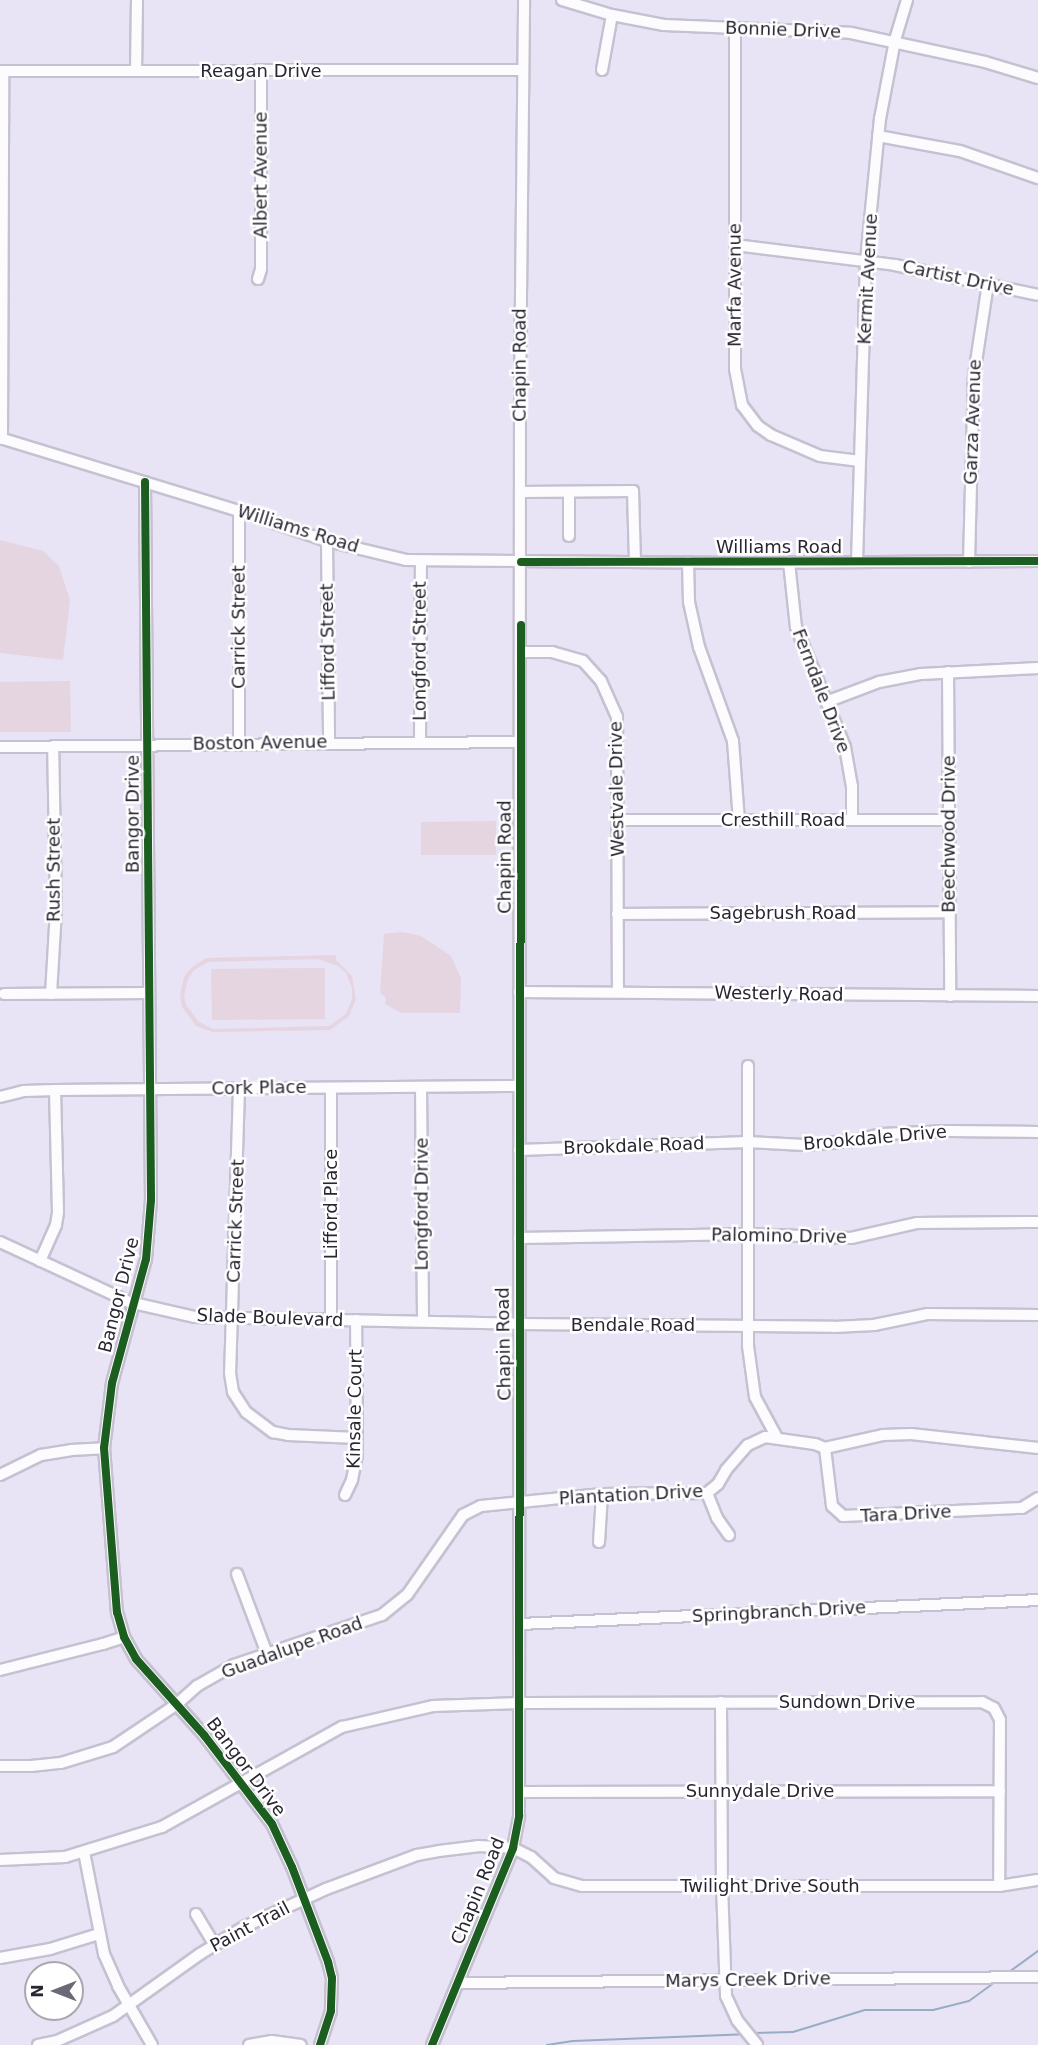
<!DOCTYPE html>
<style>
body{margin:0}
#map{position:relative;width:1038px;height:2045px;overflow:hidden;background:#e8e3f5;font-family:"DejaVu Sans",sans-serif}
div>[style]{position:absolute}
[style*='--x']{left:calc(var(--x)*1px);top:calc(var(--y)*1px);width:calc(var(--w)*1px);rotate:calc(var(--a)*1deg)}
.green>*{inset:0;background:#e5d5e1}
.stream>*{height:2px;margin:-1px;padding:0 1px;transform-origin:1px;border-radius:1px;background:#98adc3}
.roads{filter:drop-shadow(2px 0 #c6c1d0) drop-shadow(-2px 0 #c6c1d0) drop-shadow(0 2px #c6c1d0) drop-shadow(0 -2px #c6c1d0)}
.minor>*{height:10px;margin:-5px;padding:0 5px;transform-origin:5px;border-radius:5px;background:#fcfbfe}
.cycleway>*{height:8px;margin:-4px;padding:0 4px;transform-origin:4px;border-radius:4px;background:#1b5e20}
span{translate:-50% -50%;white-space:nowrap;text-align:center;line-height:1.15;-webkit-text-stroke:5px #fff;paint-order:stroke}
.street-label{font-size:18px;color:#292632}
.north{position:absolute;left:24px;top:1961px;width:60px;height:60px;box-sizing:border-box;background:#fff;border:2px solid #a9a8ad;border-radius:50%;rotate:270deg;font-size:16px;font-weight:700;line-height:24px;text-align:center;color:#292632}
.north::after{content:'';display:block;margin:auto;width:21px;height:27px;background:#6c6876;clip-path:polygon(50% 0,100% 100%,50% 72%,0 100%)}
</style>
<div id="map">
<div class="green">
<div style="clip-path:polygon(0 540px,43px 551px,59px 566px,70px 600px,63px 660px,0 653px)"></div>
<div style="clip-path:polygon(70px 681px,71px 732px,0 732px,0 682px)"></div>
<div style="clip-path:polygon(496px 821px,496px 855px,421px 855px,421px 822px)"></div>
<div style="clip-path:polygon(402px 932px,421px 936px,451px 956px,461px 978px,460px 1013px,401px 1013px,385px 1004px,386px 998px,380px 993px,384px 934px)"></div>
<div style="clip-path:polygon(evenodd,336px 955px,336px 960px,352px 976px,356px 999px,349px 1016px,330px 1030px,213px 1032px,196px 1026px,182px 1007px,180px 995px,184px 977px,191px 968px,206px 958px,336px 955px,318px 959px,338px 966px,346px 973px,352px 988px,352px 999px,346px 1014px,329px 1026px,213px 1029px,199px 1022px,186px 1005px,184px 995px,188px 979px,194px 970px,208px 962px,318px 959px)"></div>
<div style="clip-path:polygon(325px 968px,325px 1019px,212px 1020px,211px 969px)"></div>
</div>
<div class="stream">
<div style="--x:1009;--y:1972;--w:36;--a:-36"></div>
<div style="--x:753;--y:2033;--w:40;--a:-1.4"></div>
<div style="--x:793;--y:2032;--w:75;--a:-17"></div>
<div style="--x:865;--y:2010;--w:68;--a:0"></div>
<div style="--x:933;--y:2010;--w:37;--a:-14"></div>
<div style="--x:969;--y:2001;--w:34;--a:-36"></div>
<div style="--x:547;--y:2045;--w:26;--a:-9"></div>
<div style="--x:573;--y:2041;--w:171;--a:-2.3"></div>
</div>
<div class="roads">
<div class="minor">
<div style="--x:562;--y:0;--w:52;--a:16.7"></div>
<div style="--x:612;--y:15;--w:53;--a:10.9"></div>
<div style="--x:664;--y:25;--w:187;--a:2.4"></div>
<div style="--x:851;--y:33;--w:137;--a:12.2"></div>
<div style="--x:985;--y:62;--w:55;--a:16.8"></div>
<div style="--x:735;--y:28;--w:341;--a:90"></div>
<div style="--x:735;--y:369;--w:37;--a:79"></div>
<div style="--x:742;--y:405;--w:26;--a:53"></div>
<div style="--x:758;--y:426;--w:16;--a:35"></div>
<div style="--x:771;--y:435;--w:53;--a:23.2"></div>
<div style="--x:820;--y:456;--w:40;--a:7.1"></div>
<div style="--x:602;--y:70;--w:56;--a:-79.7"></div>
<div style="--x:0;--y:71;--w:522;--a:-0.11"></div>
<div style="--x:136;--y:71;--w:71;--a:-89.2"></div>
<div style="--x:878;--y:136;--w:83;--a:10.4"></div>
<div style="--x:960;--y:151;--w:83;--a:19.1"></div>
<div style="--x:735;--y:245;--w:161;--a:7.1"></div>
<div style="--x:895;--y:265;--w:146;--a:11.8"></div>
<div style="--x:258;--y:279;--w:10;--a:-73"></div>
<div style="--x:261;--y:269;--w:198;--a:-90"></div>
<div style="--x:0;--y:438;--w:250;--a:17"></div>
<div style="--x:239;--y:511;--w:93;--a:18.8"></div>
<div style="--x:327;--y:541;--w:81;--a:13.5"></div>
<div style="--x:406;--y:560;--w:334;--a:0.5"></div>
<div style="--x:740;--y:563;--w:298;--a:-0.4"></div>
<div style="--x:2;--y:439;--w:368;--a:-89.8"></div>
<div style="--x:145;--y:482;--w:718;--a:89.52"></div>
<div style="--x:151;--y:1200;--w:59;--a:94.8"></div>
<div style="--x:146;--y:1259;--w:129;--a:105.3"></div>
<div style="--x:112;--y:1383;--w:65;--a:97"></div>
<div style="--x:104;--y:1448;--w:165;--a:85.5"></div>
<div style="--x:117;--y:1612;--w:26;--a:74"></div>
<div style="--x:124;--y:1637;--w:25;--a:61"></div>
<div style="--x:136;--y:1659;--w:102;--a:48.2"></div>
<div style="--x:204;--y:1735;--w:112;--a:52.6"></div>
<div style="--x:272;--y:1824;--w:47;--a:65.1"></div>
<div style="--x:292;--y:1867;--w:102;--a:69.2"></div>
<div style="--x:328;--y:1962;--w:16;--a:76"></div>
<div style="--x:332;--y:1978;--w:33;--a:92"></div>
<div style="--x:331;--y:2011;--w:36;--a:108"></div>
<div style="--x:521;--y:492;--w:112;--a:-0.5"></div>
<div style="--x:633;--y:491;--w:71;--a:88.4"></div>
<div style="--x:569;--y:492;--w:44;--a:90"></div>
<div style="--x:239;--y:511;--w:232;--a:90"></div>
<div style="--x:327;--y:541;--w:201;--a:89.4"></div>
<div style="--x:688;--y:562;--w:40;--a:88.6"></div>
<div style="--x:689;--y:602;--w:46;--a:77.5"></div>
<div style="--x:699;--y:647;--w:100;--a:70.1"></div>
<div style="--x:733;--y:741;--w:79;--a:85.7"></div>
<div style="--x:789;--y:562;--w:65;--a:83.9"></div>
<div style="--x:796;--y:627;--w:130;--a:67.8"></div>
<div style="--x:845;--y:747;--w:40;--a:80"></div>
<div style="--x:852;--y:786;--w:34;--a:90"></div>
<div style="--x:857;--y:562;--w:301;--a:-88.3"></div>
<div style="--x:866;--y:261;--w:143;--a:-84.4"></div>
<div style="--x:880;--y:119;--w:80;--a:-79.2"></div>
<div style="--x:895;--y:40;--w:42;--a:-73.3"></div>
<div style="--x:969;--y:562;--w:187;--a:-88.5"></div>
<div style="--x:974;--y:375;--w:92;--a:-81.3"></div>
<div style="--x:521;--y:652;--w:31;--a:0"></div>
<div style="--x:552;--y:652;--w:32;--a:16"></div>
<div style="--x:583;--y:661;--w:27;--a:48"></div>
<div style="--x:601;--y:681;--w:39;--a:66"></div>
<div style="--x:617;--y:717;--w:275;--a:89.8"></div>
<div style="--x:948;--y:672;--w:324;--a:89.6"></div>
<div style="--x:826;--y:702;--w:57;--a:-20.7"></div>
<div style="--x:879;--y:682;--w:43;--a:-10.8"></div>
<div style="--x:921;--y:674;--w:117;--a:-2.9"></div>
<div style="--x:420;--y:742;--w:181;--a:-89.7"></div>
<div style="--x:0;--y:747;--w:520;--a:-0.55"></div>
<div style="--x:618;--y:820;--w:331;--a:0"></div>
<div style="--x:617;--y:914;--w:333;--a:-0.3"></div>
<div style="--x:519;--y:992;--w:519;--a:0.44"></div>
<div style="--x:4;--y:994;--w:145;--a:-0.4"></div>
<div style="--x:51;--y:994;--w:84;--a:-86.6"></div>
<div style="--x:56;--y:910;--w:164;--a:-91"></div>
<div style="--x:748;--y:1066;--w:280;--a:90"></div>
<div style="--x:748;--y:1346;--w:51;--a:82.2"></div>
<div style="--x:755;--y:1397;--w:44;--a:61.7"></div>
<div style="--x:421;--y:1087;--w:234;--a:89.5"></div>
<div style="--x:331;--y:1088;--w:232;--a:90"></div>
<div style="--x:239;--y:1089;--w:284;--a:91.8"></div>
<div style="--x:230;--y:1373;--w:19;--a:81"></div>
<div style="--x:233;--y:1392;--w:24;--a:57"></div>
<div style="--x:246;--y:1412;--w:34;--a:37"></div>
<div style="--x:273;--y:1432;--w:15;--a:11"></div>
<div style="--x:288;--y:1435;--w:69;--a:2.5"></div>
<div style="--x:0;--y:1097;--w:25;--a:-14"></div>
<div style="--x:24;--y:1091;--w:31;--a:-2"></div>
<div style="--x:55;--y:1090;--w:464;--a:-0.5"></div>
<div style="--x:519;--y:1150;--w:229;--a:-2"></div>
<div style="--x:748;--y:1142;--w:56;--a:3.1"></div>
<div style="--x:804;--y:1145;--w:49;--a:-4.7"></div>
<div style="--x:853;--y:1141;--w:30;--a:-14"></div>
<div style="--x:882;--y:1134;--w:67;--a:-2.6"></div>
<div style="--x:949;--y:1131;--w:89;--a:0.6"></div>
<div style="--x:519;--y:1238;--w:230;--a:-1"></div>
<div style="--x:749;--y:1234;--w:102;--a:2.2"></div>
<div style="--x:851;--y:1238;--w:68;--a:-12.8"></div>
<div style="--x:917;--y:1223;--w:121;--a:-0.5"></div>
<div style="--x:0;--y:1242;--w:142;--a:24.9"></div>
<div style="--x:129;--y:1302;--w:68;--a:12.8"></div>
<div style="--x:195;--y:1317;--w:323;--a:1.2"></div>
<div style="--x:518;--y:1324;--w:316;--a:0.5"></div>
<div style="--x:834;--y:1327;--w:40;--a:-2.9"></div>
<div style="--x:874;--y:1325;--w:54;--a:-11.7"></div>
<div style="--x:927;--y:1314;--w:111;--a:0.5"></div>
<div style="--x:40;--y:1261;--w:39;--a:-66"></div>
<div style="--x:56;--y:1225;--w:13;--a:-81"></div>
<div style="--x:58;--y:1212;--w:122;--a:-91.4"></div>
<div style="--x:825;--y:1448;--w:58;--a:83.1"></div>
<div style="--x:832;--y:1506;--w:15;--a:42"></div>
<div style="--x:843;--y:1516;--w:179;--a:-2.6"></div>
<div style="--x:1022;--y:1508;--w:19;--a:-32"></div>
<div style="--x:0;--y:1475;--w:46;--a:-26"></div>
<div style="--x:41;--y:1455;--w:30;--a:-9"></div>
<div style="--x:71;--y:1450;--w:33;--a:-3"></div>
<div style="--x:707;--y:1493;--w:27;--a:68"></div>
<div style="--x:717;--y:1518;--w:21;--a:55"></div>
<div style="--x:345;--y:1495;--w:17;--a:-65"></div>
<div style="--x:352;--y:1480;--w:26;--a:-79"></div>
<div style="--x:357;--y:1454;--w:134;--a:-90.4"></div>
<div style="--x:599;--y:1542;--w:48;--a:-86.4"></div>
<div style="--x:237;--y:1574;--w:85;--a:69.4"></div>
<div style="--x:520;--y:1624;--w:519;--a:-2.65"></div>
<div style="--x:0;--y:1670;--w:106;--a:-14.2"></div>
<div style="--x:103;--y:1644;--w:22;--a:-18"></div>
<div style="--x:721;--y:1702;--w:184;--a:89.7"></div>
<div style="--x:722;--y:1886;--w:110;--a:87.9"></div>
<div style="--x:726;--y:1996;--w:26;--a:65"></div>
<div style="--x:737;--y:2020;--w:32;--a:51"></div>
<div style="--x:0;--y:1766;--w:31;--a:0"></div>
<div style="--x:31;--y:1766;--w:30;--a:-6"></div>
<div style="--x:61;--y:1763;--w:54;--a:-17.1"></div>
<div style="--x:113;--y:1747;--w:77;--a:-33.9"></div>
<div style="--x:177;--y:1704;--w:27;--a:-42"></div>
<div style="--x:197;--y:1686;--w:43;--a:-29.6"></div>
<div style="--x:234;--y:1665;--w:156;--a:-18.7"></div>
<div style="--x:382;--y:1615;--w:32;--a:-39"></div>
<div style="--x:407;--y:1595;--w:98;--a:-55"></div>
<div style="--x:463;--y:1515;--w:20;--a:-27"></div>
<div style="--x:481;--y:1506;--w:122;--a:-5.7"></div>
<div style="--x:602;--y:1494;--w:105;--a:-0.5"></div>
<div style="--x:707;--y:1493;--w:14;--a:-39"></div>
<div style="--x:718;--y:1484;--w:16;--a:-60"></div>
<div style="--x:726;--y:1470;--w:33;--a:-49"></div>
<div style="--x:748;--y:1445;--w:19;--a:-25"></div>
<div style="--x:765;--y:1437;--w:50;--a:8"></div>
<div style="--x:815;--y:1444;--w:11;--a:22"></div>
<div style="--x:825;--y:1448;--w:59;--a:-12.6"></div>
<div style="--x:883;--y:1435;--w:28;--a:-2"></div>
<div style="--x:911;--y:1434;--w:128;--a:6.3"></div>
<div style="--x:520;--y:1792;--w:480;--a:-0.1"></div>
<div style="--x:84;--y:1852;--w:104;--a:78.9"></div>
<div style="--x:104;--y:1954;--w:35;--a:66"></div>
<div style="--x:118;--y:1986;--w:68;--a:60"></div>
<div style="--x:0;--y:1860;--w:65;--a:-2.6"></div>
<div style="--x:65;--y:1857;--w:102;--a:-17.2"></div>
<div style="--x:162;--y:1827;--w:206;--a:-29.1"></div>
<div style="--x:342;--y:1727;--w:93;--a:-13"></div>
<div style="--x:433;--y:1706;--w:87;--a:-2"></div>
<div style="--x:520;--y:1703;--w:462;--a:-0.1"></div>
<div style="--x:982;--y:1702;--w:13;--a:27"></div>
<div style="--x:994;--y:1708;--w:13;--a:63"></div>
<div style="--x:1000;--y:1720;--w:166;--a:90.3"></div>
<div style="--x:196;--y:1914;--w:35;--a:59"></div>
<div style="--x:0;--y:1958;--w:51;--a:-10.2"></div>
<div style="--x:50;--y:1949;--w:51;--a:-17"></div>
<div style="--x:458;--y:1983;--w:580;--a:-0.59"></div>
<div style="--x:38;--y:2045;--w:19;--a:-12"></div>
<div style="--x:57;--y:2041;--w:61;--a:-24.1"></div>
<div style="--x:113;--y:2016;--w:107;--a:-35.5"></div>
<div style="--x:200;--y:1954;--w:52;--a:-31.5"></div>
<div style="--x:244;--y:1927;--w:90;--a:-24.9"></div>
<div style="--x:326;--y:1889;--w:97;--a:-20.5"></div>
<div style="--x:417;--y:1855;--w:22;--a:-10"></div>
<div style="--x:439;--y:1851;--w:39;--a:-7"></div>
<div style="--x:478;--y:1846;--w:35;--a:3"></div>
<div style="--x:513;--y:1848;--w:20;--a:27"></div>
<div style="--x:531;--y:1857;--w:31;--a:42"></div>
<div style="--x:554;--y:1878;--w:29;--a:16"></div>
<div style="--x:582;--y:1886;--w:417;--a:0"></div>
<div style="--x:999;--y:1886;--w:39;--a:-9"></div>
<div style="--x:249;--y:2045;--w:23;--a:-10"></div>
<div style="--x:272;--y:2041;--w:29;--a:8"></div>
<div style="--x:432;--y:2045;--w:213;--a:-67.6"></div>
<div style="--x:513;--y:1848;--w:33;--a:-79"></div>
<div style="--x:519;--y:1816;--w:1425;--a:-89.96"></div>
<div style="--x:520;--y:391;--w:391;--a:-89.4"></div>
</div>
</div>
<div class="cycleway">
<div style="--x:145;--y:482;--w:718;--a:89.52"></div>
<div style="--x:151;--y:1200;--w:59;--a:94.8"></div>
<div style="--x:146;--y:1259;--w:129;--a:105.3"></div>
<div style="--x:112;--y:1383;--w:65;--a:97"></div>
<div style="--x:104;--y:1448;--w:165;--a:85.5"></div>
<div style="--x:117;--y:1612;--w:26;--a:74"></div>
<div style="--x:124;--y:1637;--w:25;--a:61"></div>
<div style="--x:136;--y:1659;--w:102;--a:48.2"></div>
<div style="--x:204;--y:1735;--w:112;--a:52.6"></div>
<div style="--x:272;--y:1824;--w:47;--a:65.1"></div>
<div style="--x:292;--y:1867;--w:102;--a:69.2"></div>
<div style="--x:328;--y:1962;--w:16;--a:76"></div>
<div style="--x:332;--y:1978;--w:33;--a:92"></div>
<div style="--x:331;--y:2011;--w:36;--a:108"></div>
<div style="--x:521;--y:562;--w:517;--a:-0.11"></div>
<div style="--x:432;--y:2045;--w:213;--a:-67.6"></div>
<div style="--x:513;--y:1848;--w:33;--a:-79"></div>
<div style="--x:519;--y:1816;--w:1191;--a:-89.9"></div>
</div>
<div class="street-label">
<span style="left:783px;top:30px;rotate:2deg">Bonnie Drive</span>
<span style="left:261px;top:71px">Reagan Drive</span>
<span style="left:261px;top:175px;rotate:-90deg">Albert Avenue</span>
<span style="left:958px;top:278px;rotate:12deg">Cartist Drive</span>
<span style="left:868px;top:279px;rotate:-87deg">Kermit Avenue</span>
<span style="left:735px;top:285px;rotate:-90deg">Marfa Avenue</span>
<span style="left:520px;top:365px;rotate:-90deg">Chapin Road</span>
<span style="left:973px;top:422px;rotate:-88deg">Garza Avenue</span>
<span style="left:298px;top:529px;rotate:17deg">Williams Road</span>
<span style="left:779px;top:547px">Williams Road</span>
<span style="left:239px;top:627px;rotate:-90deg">Carrick Street</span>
<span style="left:328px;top:642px;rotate:-91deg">Lifford Street</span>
<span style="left:420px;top:651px;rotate:-90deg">Longford Street</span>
<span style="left:821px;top:691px;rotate:69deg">Ferndale Drive</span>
<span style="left:260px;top:743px;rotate:-1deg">Boston Avenue</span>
<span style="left:617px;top:789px;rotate:-91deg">Westvale Drive</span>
<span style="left:133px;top:814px;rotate:-90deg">Bangor Drive</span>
<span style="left:783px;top:820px">Cresthill Road</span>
<span style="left:949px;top:834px;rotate:-90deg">Beechwood Drive</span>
<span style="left:505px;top:857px;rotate:-90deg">Chapin Road</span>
<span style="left:54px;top:870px;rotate:-90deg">Rush Street</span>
<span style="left:783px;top:913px">Sagebrush Road</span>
<span style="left:779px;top:994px;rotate:1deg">Westerly Road</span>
<span style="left:259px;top:1088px;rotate:-1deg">Cork Place</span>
<span style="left:875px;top:1138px;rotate:-5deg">Brookdale Drive</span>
<span style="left:634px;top:1146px;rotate:-2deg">Brookdale Road</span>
<span style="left:331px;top:1204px;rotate:-90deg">Lifford Place</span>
<span style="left:422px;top:1204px;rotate:-90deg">Longford Drive</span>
<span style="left:236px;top:1221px;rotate:-88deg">Carrick Street</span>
<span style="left:779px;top:1236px;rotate:1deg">Palomino Drive</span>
<span style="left:119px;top:1295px;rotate:-76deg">Bangor Drive</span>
<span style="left:270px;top:1318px;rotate:2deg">Slade Boulevard</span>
<span style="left:633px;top:1325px">Bendale Road</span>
<span style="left:504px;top:1344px;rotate:-91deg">Chapin Road</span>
<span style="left:355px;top:1409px;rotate:-89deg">Kinsale Court</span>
<span style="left:631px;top:1495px;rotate:-3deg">Plantation Drive</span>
<span style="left:906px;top:1514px;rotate:-3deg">Tara Drive</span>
<span style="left:779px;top:1612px;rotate:-3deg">Springbranch Drive</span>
<span style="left:292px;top:1648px;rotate:-20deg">Guadalupe Road</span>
<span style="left:847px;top:1702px">Sundown Drive</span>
<span style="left:246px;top:1767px;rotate:53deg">Bangor Drive</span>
<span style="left:760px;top:1791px">Sunnydale Drive</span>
<span style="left:770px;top:1886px">Twilight Drive South</span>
<span style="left:478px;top:1891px;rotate:-68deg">Chapin Road</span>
<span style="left:250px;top:1927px;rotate:-28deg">Paint Trail</span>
<span style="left:748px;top:1980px;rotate:-1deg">Marys Creek Drive</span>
</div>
<div class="north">N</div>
</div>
